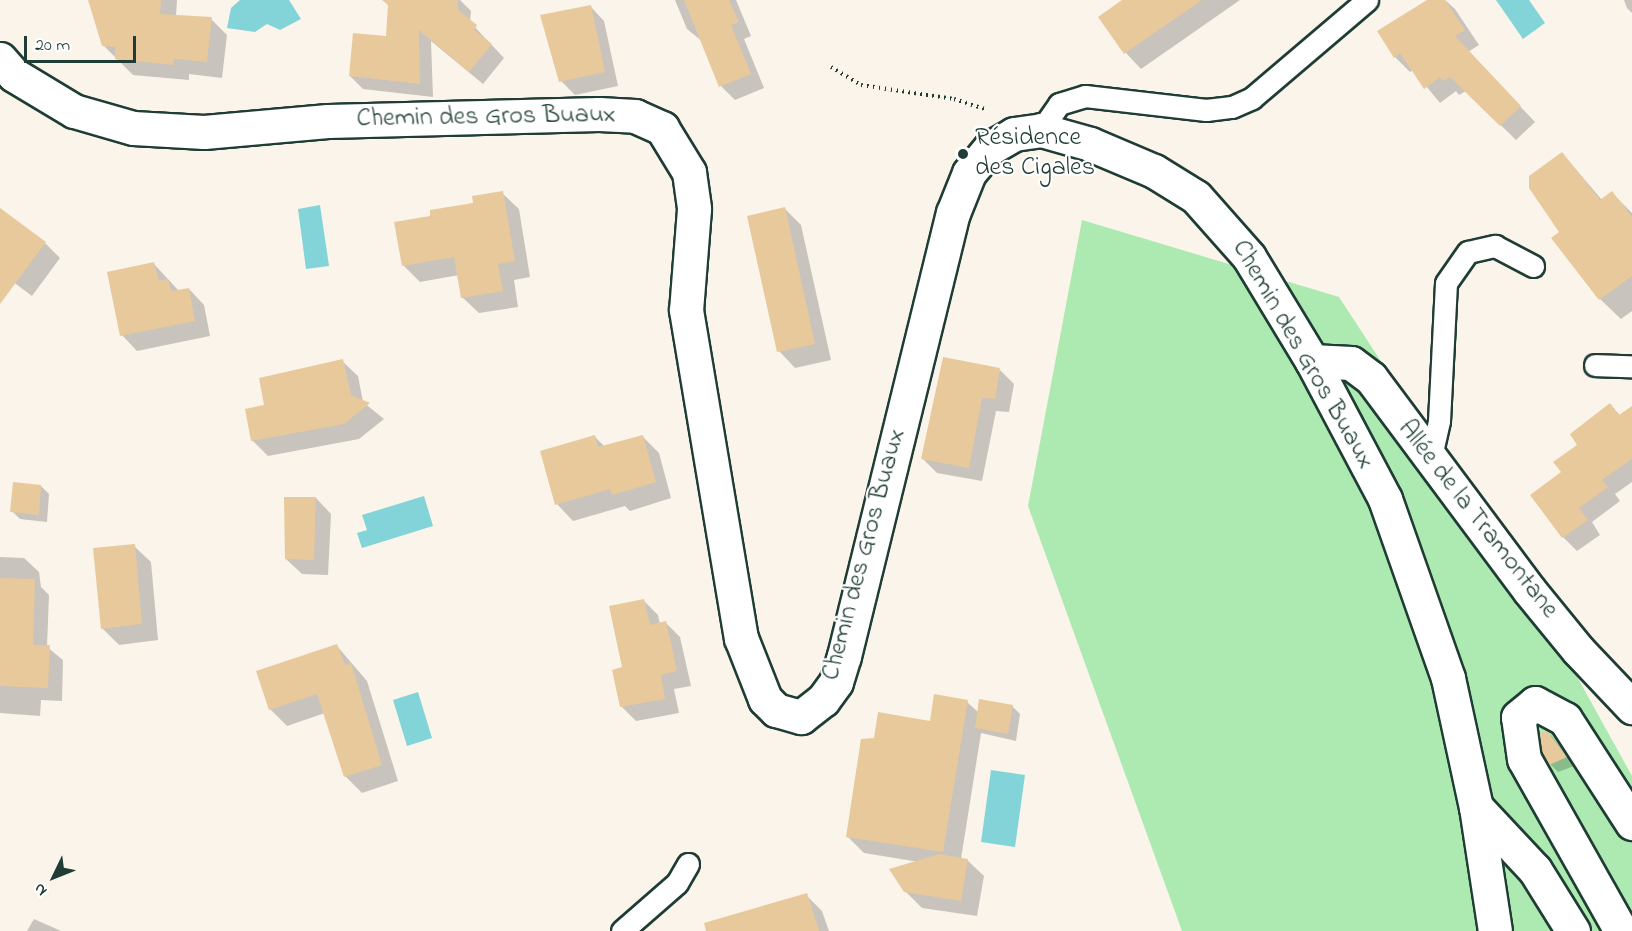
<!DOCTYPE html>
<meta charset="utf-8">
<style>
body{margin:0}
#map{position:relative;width:1632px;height:931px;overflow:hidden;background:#faf4eb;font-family:"Indie Flower",sans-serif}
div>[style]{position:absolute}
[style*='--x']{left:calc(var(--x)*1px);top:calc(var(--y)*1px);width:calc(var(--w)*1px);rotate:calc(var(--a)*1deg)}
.green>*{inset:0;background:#aceab1}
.water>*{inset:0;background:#82d4d8}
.shadow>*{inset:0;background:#0003}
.building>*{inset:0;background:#e8c99b}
.path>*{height:4px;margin-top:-2px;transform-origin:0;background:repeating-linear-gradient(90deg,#1f3d34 0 1.5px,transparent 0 6px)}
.roads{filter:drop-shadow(2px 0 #1f3d34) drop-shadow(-2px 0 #1f3d34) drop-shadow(0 2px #1f3d34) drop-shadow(0 -2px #1f3d34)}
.service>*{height:21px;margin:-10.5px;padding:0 10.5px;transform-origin:10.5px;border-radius:10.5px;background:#fff}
.minor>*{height:33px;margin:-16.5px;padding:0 16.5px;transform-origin:16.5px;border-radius:16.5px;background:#fff}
.dots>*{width:16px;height:16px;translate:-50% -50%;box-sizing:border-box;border:3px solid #fff;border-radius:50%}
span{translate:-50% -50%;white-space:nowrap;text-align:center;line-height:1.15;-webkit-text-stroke:4.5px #fff;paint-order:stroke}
.street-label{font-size:26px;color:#1f3d34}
.poi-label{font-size:26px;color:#1f3d34}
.left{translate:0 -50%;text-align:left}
.north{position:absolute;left:24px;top:847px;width:60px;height:60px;-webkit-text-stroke:4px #fff;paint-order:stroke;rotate:227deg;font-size:16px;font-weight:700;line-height:24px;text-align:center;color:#1f3d34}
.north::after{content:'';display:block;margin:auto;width:21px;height:27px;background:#1f3d34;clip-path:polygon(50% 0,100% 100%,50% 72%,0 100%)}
.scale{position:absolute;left:24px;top:36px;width:112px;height:27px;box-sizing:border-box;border:3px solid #1f3d34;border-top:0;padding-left:8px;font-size:18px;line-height:21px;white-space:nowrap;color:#1f3d34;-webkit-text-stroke:4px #fff;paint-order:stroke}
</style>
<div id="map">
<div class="green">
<div style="clip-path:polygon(1082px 220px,1339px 297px,1523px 579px,1632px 776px,1632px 931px,1182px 931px,1028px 506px)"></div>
</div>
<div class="water">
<div style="clip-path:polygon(240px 0,289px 0,301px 19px,280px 30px,267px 24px,255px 32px,227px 28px,231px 8px)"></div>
<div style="clip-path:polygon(1496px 0,1529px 0,1545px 23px,1523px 39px)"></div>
<div style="clip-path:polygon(320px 205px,329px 266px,306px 269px,298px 209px)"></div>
<div style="clip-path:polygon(424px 496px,433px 526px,362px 548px,357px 533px,367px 530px,362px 515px)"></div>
<div style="clip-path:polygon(418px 692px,432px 738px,407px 746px,393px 700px)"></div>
<div style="clip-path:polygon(991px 770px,1025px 775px,1015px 847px,981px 842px)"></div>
</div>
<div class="shadow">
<div style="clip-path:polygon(96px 0,177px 0,176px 16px,211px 19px,227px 35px,222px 78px,189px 74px,189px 80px,133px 75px,103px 45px)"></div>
<div style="clip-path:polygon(382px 0,460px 0,471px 11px,470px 22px,504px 58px,483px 84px,431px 41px,433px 97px,363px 89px,350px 76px,387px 38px,390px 6px)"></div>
<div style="clip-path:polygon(675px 0,736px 0,751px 36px,744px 39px,764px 88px,735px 100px,721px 86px,703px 42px,687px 29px)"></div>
<div style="clip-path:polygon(1125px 0,1240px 0,1141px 69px,1126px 53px)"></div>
<div style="clip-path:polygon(1430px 0,1445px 0,1455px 9px,1479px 45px,1468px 52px,1535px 122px,1516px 140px,1466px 91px,1459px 95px,1456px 91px,1440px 103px,1413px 70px,1410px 72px,1395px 57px)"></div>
<div style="clip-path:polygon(1624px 0,1632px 0,1632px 13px,1627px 8px)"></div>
<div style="clip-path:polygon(590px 6px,604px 21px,618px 86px,575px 95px,561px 81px)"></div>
<div style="clip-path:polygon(1562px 153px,1602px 200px,1612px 193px,1632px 213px,1632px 311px,1621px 319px,1600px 299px,1561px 232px)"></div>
<div style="clip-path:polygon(502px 193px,519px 209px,530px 277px,514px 280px,518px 307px,479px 313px,462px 297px,459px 275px,420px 282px,403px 265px,432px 217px)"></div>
<div style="clip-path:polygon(785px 209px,801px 225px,831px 360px,795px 368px,779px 351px)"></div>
<div style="clip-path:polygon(0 227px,45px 243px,60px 258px,32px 296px,0 272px)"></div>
<div style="clip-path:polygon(154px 264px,179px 291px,189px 289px,204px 305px,210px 336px,137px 351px,122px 335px)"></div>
<div style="clip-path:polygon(342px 361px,358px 376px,363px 402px,384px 419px,359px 439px,268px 456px,252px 440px,266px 406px)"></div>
<div style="clip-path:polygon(1000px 370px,1014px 384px,1009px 412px,996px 411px,982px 481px,937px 473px,923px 459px)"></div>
<div style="clip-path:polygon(1610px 405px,1621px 416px,1632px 408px,1632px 482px,1615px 494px,1620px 501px,1592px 522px,1600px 535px,1577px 551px,1563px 537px,1563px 472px)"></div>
<div style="clip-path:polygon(594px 436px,605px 447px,642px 436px,659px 453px,671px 498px,630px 511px,625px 506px,573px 521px,557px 504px)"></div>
<div style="clip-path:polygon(41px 486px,49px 494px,47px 522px,20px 519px,12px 511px)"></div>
<div style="clip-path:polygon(316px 498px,331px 514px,328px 575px,302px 574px,286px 559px)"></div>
<div style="clip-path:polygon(134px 546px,151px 562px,158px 640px,119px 645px,103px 629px)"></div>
<div style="clip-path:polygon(0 557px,24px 558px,39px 572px,41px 587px,49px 595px,47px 647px,63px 660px,62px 701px,41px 700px,40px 716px,0 713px)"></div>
<div style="clip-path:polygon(643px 600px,658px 615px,660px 624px,665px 622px,680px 637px,691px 686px,674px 689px,679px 713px,636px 721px,621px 706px,624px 668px)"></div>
<div style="clip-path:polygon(337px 646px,367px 681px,398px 781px,362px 793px,346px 777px,325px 713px,287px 726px,270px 709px)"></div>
<div style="clip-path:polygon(967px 702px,979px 713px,1012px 706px,1020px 714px,1016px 741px,981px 733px,961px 859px,967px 860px,984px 876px,977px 916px,922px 908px,905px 891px,919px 862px,864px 853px,848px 837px,875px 740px,931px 722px)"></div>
<div style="clip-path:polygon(1541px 735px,1551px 735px,1574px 766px,1558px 772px,1550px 764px)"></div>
<div style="clip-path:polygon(806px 895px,822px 911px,829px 931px,716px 931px)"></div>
<div style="clip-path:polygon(34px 919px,61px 931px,27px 931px)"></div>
</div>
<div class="building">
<div style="clip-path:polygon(88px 0,161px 0,160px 14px,212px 17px,207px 62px,174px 59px,173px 65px,115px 59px,115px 47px,102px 46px)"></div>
<div style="clip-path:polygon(383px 0,458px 0,458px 10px,477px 25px,474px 30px,492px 44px,469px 72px,419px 30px,420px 84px,349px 76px,353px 33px,386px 36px,388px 5px)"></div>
<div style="clip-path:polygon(684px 0,729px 0,739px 22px,731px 25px,751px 74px,719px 87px)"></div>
<div style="clip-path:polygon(1122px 0,1202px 0,1124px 54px,1098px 17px)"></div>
<div style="clip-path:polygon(1427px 0,1445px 0,1465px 30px,1455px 36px,1521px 106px,1500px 126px,1450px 77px,1443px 81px,1440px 77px,1424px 89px,1400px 53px,1394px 58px,1377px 31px)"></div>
<div style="clip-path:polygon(591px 5px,605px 72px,559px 82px,540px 15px)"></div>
<div style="clip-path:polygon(1562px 152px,1600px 200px,1612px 191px,1632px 217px,1632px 276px,1599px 300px,1551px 238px,1559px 232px,1529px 188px,1529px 176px)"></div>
<div style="clip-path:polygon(503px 191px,515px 261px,498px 264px,503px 291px,461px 298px,454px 257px,402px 266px,394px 222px,430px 216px,430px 210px,473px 203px,472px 196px)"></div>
<div style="clip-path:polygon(785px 207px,815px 344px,777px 352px,747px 216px)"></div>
<div style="clip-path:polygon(0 208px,46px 242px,0 304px)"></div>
<div style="clip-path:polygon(154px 262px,159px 281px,168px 279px,171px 291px,189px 288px,195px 321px,120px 336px,107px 272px)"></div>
<div style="clip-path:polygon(943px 357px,1000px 368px,995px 399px,982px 398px,969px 468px,921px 459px)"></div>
<div style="clip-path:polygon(343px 359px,351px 395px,370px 403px,344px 424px,251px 441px,245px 409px,264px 405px,259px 378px)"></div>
<div style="clip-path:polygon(1610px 403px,1619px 415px,1632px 406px,1632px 459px,1602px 480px,1608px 487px,1579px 508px,1588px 520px,1562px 538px,1530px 495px,1561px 472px,1553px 462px,1577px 445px,1570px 434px)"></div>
<div style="clip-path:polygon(595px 435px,598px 447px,643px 435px,656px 482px,612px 495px,610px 489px,555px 505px,540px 451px)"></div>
<div style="clip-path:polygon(13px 482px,41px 485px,39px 515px,10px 512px)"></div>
<div style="clip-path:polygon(284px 497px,316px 497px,314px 560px,285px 559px)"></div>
<div style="clip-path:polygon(135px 544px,142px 624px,101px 629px,93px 548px)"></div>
<div style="clip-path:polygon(0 578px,35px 579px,33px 645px,50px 645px,48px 688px,0 686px)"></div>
<div style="clip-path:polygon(644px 599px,650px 625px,666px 621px,677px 671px,661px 675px,665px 699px,620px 707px,612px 670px,622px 667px,609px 606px)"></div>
<div style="clip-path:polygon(337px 644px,345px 665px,351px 663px,382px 765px,344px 777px,317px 694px,269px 710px,256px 671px)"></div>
<div style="clip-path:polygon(934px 694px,968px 700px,943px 852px,846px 837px,861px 739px,874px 738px,878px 712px,930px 721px)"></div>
<div style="clip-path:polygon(979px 699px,1013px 705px,1008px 734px,975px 728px)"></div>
<div style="clip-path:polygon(1547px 731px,1567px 757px,1549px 765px,1542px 753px,1539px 734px)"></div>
<div style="clip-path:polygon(939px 854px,968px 859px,961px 901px,904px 892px,889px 869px)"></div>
<div style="clip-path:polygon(807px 893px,819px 931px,706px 931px,704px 923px)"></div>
</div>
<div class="path">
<div style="--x:831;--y:67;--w:35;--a:31"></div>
<div style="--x:861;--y:85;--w:94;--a:8.6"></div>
<div style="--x:954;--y:99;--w:32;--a:18"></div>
</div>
<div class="roads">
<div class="service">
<div style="--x:1041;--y:130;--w:32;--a:-55"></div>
<div style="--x:1059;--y:104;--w:27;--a:-17"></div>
<div style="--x:1085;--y:96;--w:122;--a:6.6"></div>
<div style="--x:1206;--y:110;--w:26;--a:-7"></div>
<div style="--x:1232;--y:107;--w:22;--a:-24"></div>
<div style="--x:1252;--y:98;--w:151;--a:-40.4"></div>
<div style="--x:1595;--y:365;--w:37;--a:2"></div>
<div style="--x:1430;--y:461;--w:41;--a:-77.3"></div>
<div style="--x:1439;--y:421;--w:138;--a:-87.1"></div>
<div style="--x:1446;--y:283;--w:38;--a:-55"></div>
<div style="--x:1468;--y:252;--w:28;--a:-13"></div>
<div style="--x:1495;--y:246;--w:43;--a:27.8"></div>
<div style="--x:622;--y:931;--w:73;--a:-41.1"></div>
<div style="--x:677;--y:883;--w:22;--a:-60"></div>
</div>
<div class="minor">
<div style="--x:0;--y:59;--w:21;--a:49"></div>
<div style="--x:14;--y:75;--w:70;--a:31"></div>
<div style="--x:74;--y:111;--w:61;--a:16.1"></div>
<div style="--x:133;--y:128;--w:71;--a:3.2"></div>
<div style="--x:204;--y:132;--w:124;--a:-5.1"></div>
<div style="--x:328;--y:121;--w:271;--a:-1.5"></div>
<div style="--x:599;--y:114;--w:36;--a:3"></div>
<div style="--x:635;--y:116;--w:30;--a:24"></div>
<div style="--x:662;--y:128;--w:52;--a:58.5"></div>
<div style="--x:689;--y:172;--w:37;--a:82"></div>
<div style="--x:694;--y:209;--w:101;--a:94.5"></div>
<div style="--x:686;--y:310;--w:333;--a:80.5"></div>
<div style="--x:741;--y:638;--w:66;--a:68.5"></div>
<div style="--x:765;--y:699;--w:16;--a:45"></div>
<div style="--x:776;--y:710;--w:26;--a:16"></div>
<div style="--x:801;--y:717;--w:28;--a:-38"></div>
<div style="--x:823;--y:700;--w:22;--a:-54"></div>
<div style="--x:836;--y:682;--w:27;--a:-73"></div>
<div style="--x:844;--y:656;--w:456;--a:-76.2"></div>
<div style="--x:953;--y:213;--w:43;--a:-68.2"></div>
<div style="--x:969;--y:173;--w:33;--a:-50"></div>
<div style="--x:990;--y:148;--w:28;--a:-30"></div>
<div style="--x:1014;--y:134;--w:27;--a:-8"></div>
<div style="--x:1041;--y:130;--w:51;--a:15.9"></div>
<div style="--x:1090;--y:144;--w:69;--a:22.9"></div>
<div style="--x:1154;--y:171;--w:49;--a:31.8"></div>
<div style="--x:1196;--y:197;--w:80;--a:48.5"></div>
<div style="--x:1249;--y:257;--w:122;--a:58.8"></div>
<div style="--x:1312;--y:361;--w:156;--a:62.1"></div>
<div style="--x:1385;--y:499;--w:190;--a:70.6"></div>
<div style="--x:1448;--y:678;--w:132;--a:77.8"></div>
<div style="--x:1476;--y:807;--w:125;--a:81.3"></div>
<div style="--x:1312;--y:361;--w:39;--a:3"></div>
<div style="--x:1351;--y:363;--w:25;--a:37"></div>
<div style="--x:1371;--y:378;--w:264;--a:53.3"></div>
<div style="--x:1529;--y:590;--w:77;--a:50.8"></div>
<div style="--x:1578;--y:650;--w:79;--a:46.5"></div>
<div style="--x:1476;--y:807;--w:86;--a:46.9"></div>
<div style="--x:1535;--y:870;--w:72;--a:58.1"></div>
<div style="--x:1621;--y:931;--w:197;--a:-119.4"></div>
<div style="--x:1524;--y:759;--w:42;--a:-98.1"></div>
<div style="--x:1518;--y:717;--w:22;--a:-39"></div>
<div style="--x:1535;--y:703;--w:34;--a:28"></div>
<div style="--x:1565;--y:719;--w:124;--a:57.2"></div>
</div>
</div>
<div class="dots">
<div style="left:963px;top:154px;background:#1f3d34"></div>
</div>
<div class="street-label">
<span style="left:486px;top:118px;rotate:-1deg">Chemin des Gros Buaux</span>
<span style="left:1302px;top:355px;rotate:60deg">Chemin des Gros Buaux</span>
<span style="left:1477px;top:520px;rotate:52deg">Allée de la Tramontane</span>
<span style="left:865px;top:555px;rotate:-75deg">Chemin des Gros Buaux</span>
</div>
<div class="poi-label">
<span class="left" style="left:975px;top:154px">Résidence<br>des Cigales</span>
</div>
<div class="north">N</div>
<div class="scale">20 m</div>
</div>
